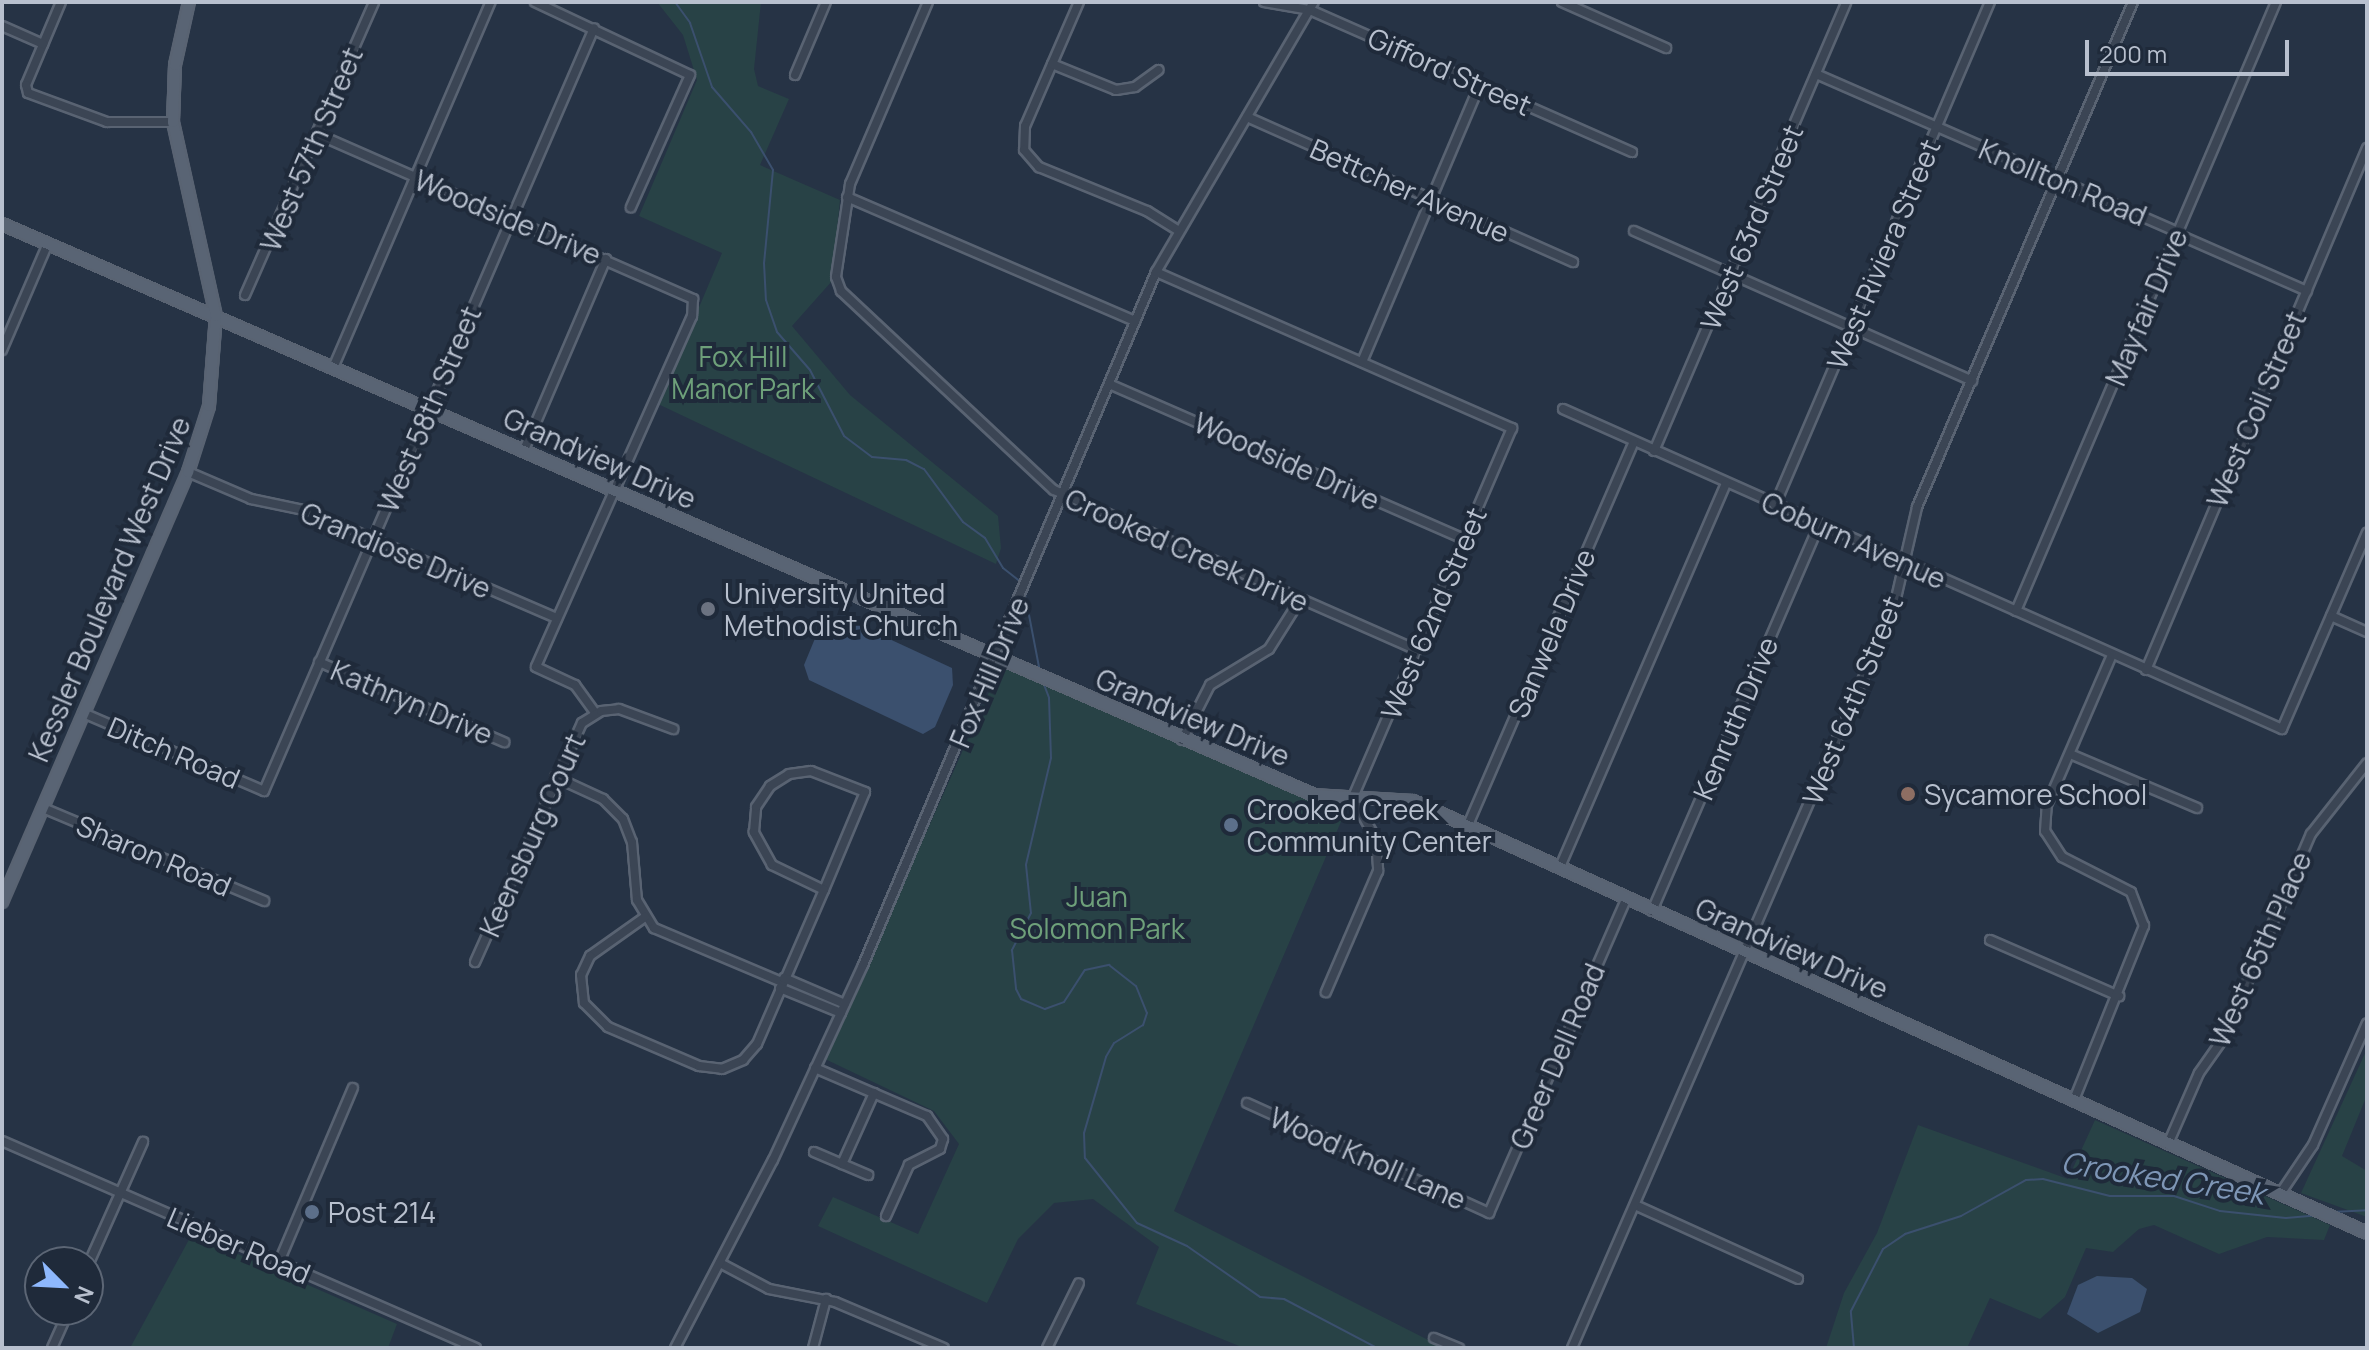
<!DOCTYPE html>
<style>
body{margin:0}
#map{position:relative;width:2369px;height:1350px;overflow:hidden;background:#263345;font-family:Manrope,sans-serif}
div>[style]{position:absolute}
[style*='--x']{left:calc(var(--x)*1px);top:calc(var(--y)*1px);width:calc(var(--w)*1px);rotate:calc(var(--a)*1deg)}
.green>*{inset:0;background:#284246}
.water>*{inset:0;background:#3b506e}
.stream>*{height:2px;margin:-1px;padding:0 1px;transform-origin:1px;border-radius:1px;background:#3b506e}
.roads{filter:drop-shadow(2px 0 #596372) drop-shadow(-2px 0 #596372) drop-shadow(0 2px #596372) drop-shadow(0 -2px #596372)}
.minor>*{height:8px;margin:-4px;padding:0 4px;transform-origin:4px;border-radius:4px;background:#3b4554}
.major>*{height:10px;margin:-5px;padding:0 5px;transform-origin:5px;border-radius:5px;background:#596474}
.dots>*{width:22px;height:22px;translate:-50% -50%;box-sizing:border-box;border:4px solid #1f2a3a;border-radius:50%}
span{translate:-50% -50%;white-space:nowrap;text-align:center;line-height:1.15;-webkit-text-stroke:8px #1f2a3a;paint-order:stroke}
.street-label{font-size:28px;color:#b8c0ce}
.park-label{font-size:28px;color:#6ea07a}
.poi-label{font-size:28px;color:#b8c0ce}
.left{translate:0 -50%;text-align:left}
.water-label{font-size:30px;color:#7e96b6;font-style:italic}
.frame{position:absolute;inset:0;border:4px solid #b8c0ce;pointer-events:none}
.north{position:absolute;left:24px;top:1246px;width:80px;height:80px;box-sizing:border-box;background:#1f2a3a;border:2px solid #5c6675;border-radius:50%;rotate:114deg;font-size:22px;font-weight:700;line-height:32px;text-align:center;color:#b8c0ce}
.north::after{content:'';display:block;margin:auto;width:28px;height:36px;background:#8eb8fd;clip-path:polygon(50% 0,100% 100%,50% 72%,0 100%)}
.scale{position:absolute;left:2085px;top:40px;width:204px;height:36px;box-sizing:border-box;border:4px solid #b8c0ce;border-top:0;padding-left:10px;font-size:24px;line-height:28px;white-space:nowrap;color:#b8c0ce;-webkit-text-stroke:6px #1f2a3a;paint-order:stroke}
</style>
<div id="map">
<div class="green">
<div style="clip-path:polygon(657px 2px,761px 2px,754px 69px,758px 86px,789px 99px,760px 165px,840px 200px,832px 281px,792px 326px,850px 395px,998px 516px,1001px 548px,996px 564px,658px 404px,722px 253px,639px 216px,697px 80px,683px 35px)"></div>
<div style="clip-path:polygon(1001px 665px,1346px 810px,1174px 1211px,1444px 1348px,1244px 1348px,1136px 1304px,1159px 1247px,1093px 1199px,1054px 1203px,1018px 1239px,987px 1303px,818px 1226px,833px 1197px,918px 1234px,959px 1144px,934px 1111px,825px 1059px)"></div>
<div style="clip-path:polygon(2367px 1049px,2367px 1095px,2342px 1156px,2367px 1171px,2367px 1217px,2301px 1193px)"></div>
<div style="clip-path:polygon(2095px 1120px,2330px 1225px,2324px 1240px,2267px 1237px,2219px 1254px,2154px 1225px,2139px 1229px,2113px 1252px,2086px 1248px,2065px 1297px,2040px 1319px,1990px 1298px,1967px 1348px,1826px 1348px,1844px 1293px,1877px 1233px,1918px 1125px,2068px 1179px)"></div>
<div style="clip-path:polygon(192px 1234px,397px 1324px,388px 1348px,130px 1348px)"></div>
</div>
<div class="water">
<div style="clip-path:polygon(835px 622px,857px 624px,952px 668px,953px 685px,935px 727px,923px 734px,809px 680px,804px 665px,816px 636px)"></div>
<div style="clip-path:polygon(2097px 1276px,2132px 1278px,2147px 1289px,2140px 1312px,2098px 1333px,2067px 1314px,2078px 1285px)"></div>
</div>
<div class="stream">
<div style="--x:675;--y:2;--w:26;--a:54"></div>
<div style="--x:690;--y:23;--w:68;--a:71"></div>
<div style="--x:712;--y:87;--w:60;--a:49.1"></div>
<div style="--x:751;--y:132;--w:44;--a:59.9"></div>
<div style="--x:773;--y:170;--w:93;--a:95.5"></div>
<div style="--x:764;--y:263;--w:37;--a:87"></div>
<div style="--x:766;--y:300;--w:34;--a:71"></div>
<div style="--x:777;--y:332;--w:50;--a:49"></div>
<div style="--x:810;--y:370;--w:74;--a:62.7"></div>
<div style="--x:844;--y:436;--w:35;--a:37"></div>
<div style="--x:872;--y:457;--w:34;--a:5"></div>
<div style="--x:906;--y:460;--w:20;--a:27"></div>
<div style="--x:924;--y:469;--w:66;--a:53.7"></div>
<div style="--x:963;--y:522;--w:27;--a:36"></div>
<div style="--x:985;--y:538;--w:35;--a:59"></div>
<div style="--x:1003;--y:568;--w:24;--a:38"></div>
<div style="--x:1024;--y:589;--w:85;--a:79.1"></div>
<div style="--x:1043;--y:682;--w:17;--a:69"></div>
<div style="--x:1049;--y:698;--w:60;--a:88.1"></div>
<div style="--x:1051;--y:758;--w:110;--a:103.2"></div>
<div style="--x:1026;--y:865;--w:48;--a:84.1"></div>
<div style="--x:1031;--y:913;--w:42;--a:117.2"></div>
<div style="--x:1012;--y:950;--w:39;--a:84"></div>
<div style="--x:1016;--y:989;--w:11;--a:63"></div>
<div style="--x:1021;--y:999;--w:26;--a:23"></div>
<div style="--x:1045;--y:1009;--w:20;--a:-20"></div>
<div style="--x:1064;--y:1002;--w:38;--a:-57"></div>
<div style="--x:1085;--y:970;--w:25;--a:-12"></div>
<div style="--x:1109;--y:965;--w:34;--a:38"></div>
<div style="--x:1136;--y:986;--w:29;--a:68"></div>
<div style="--x:1147;--y:1013;--w:13;--a:108"></div>
<div style="--x:1143;--y:1025;--w:34;--a:148"></div>
<div style="--x:1114;--y:1043;--w:16;--a:120"></div>
<div style="--x:1106;--y:1057;--w:79;--a:106.1"></div>
<div style="--x:1084;--y:1133;--w:25;--a:88"></div>
<div style="--x:1085;--y:1158;--w:83;--a:51.3"></div>
<div style="--x:1137;--y:1223;--w:55;--a:24.7"></div>
<div style="--x:1187;--y:1246;--w:89;--a:34.9"></div>
<div style="--x:1260;--y:1297;--w:24;--a:5"></div>
<div style="--x:1284;--y:1299;--w:105;--a:27.8"></div>
<div style="--x:2332;--y:1212;--w:35;--a:-3"></div>
<div style="--x:1854;--y:1348;--w:37;--a:-95"></div>
<div style="--x:1851;--y:1311;--w:70;--a:-62.7"></div>
<div style="--x:1883;--y:1249;--w:27;--a:-34"></div>
<div style="--x:1905;--y:1234;--w:59;--a:-17.8"></div>
<div style="--x:1961;--y:1216;--w:74;--a:-29"></div>
<div style="--x:2026;--y:1180;--w:17;--a:-3"></div>
<div style="--x:2043;--y:1179;--w:69;--a:14.2"></div>
<div style="--x:2110;--y:1196;--w:64;--a:0"></div>
<div style="--x:2174;--y:1196;--w:48;--a:18.1"></div>
<div style="--x:2220;--y:1211;--w:66;--a:6.1"></div>
<div style="--x:2286;--y:1218;--w:32;--a:-5"></div>
</div>
<div class="roads">
<div class="minor">
<div style="--x:61;--y:2;--w:90;--a:112.9"></div>
<div style="--x:26;--y:85;--w:8;--a:76"></div>
<div style="--x:28;--y:93;--w:84;--a:20.2"></div>
<div style="--x:107;--y:122;--w:66;--a:0"></div>
<div style="--x:535;--y:2;--w:171;--a:25.2"></div>
<div style="--x:690;--y:75;--w:145;--a:114.1"></div>
<div style="--x:928;--y:2;--w:198;--a:113.2"></div>
<div style="--x:850;--y:184;--w:94;--a:98.6"></div>
<div style="--x:836;--y:277;--w:15;--a:70"></div>
<div style="--x:841;--y:291;--w:291;--a:43.1"></div>
<div style="--x:1054;--y:490;--w:396;--a:23.8"></div>
<div style="--x:1079;--y:2;--w:135;--a:113.5"></div>
<div style="--x:1025;--y:126;--w:24;--a:92"></div>
<div style="--x:1024;--y:150;--w:23;--a:49"></div>
<div style="--x:1039;--y:167;--w:117;--a:22.2"></div>
<div style="--x:1147;--y:211;--w:38;--a:32"></div>
<div style="--x:1264;--y:2;--w:47;--a:9.9"></div>
<div style="--x:1310;--y:10;--w:352;--a:23.8"></div>
<div style="--x:1562;--y:2;--w:114;--a:23.9"></div>
<div style="--x:2;--y:26;--w:45;--a:23.7"></div>
<div style="--x:1052;--y:64;--w:69;--a:22.1"></div>
<div style="--x:1116;--y:90;--w:19;--a:-9"></div>
<div style="--x:1135;--y:87;--w:29;--a:-36"></div>
<div style="--x:1816;--y:74;--w:395;--a:23.6"></div>
<div style="--x:795;--y:75;--w:79;--a:-67"></div>
<div style="--x:1247;--y:117;--w:357;--a:24"></div>
<div style="--x:317;--y:134;--w:411;--a:23.7"></div>
<div style="--x:693;--y:299;--w:17;--a:93"></div>
<div style="--x:692;--y:316;--w:384;--a:114"></div>
<div style="--x:536;--y:667;--w:43;--a:24.8"></div>
<div style="--x:575;--y:685;--w:34;--a:54"></div>
<div style="--x:847;--y:197;--w:314;--a:23.3"></div>
<div style="--x:1634;--y:231;--w:370;--a:23.9"></div>
<div style="--x:2177;--y:234;--w:142;--a:23.7"></div>
<div style="--x:1156;--y:272;--w:389;--a:23.7"></div>
<div style="--x:1512;--y:428;--w:403;--a:113.3"></div>
<div style="--x:1353;--y:798;--w:47;--a:60.7"></div>
<div style="--x:1376;--y:839;--w:32;--a:86"></div>
<div style="--x:1378;--y:871;--w:132;--a:113.3"></div>
<div style="--x:245;--y:295;--w:320;--a:-66.2"></div>
<div style="--x:2;--y:350;--w:116;--a:-66.7"></div>
<div style="--x:1362;--y:362;--w:302;--a:-67"></div>
<div style="--x:333;--y:368;--w:399;--a:-66.7"></div>
<div style="--x:1109;--y:384;--w:387;--a:23.6"></div>
<div style="--x:1563;--y:409;--w:787;--a:23.99"></div>
<div style="--x:2282;--y:729;--w:214;--a:-66.6"></div>
<div style="--x:524;--y:450;--w:208;--a:-66.8"></div>
<div style="--x:1654;--y:451;--w:488;--a:-66.8"></div>
<div style="--x:188;--y:472;--w:69;--a:23.2"></div>
<div style="--x:251;--y:499;--w:58;--a:11.9"></div>
<div style="--x:308;--y:511;--w:271;--a:23.3"></div>
<div style="--x:1775;--y:505;--w:547;--a:-66.86"></div>
<div style="--x:2016;--y:611;--w:662;--a:-66.88"></div>
<div style="--x:2331;--y:616;--w:39;--a:24"></div>
<div style="--x:319;--y:662;--w:202;--a:23.4"></div>
<div style="--x:2146;--y:670;--w:567;--a:-67.05"></div>
<div style="--x:83;--y:713;--w:197;--a:23.3"></div>
<div style="--x:264;--y:791;--w:831;--a:-66.61"></div>
<div style="--x:1182;--y:740;--w:62;--a:-63"></div>
<div style="--x:1210;--y:685;--w:69;--a:-31.4"></div>
<div style="--x:1269;--y:649;--w:58;--a:-57.7"></div>
<div style="--x:2070;--y:754;--w:138;--a:23"></div>
<div style="--x:811;--y:771;--w:58;--a:21.3"></div>
<div style="--x:865;--y:792;--w:106;--a:112.7"></div>
<div style="--x:824;--y:890;--w:58;--a:-154.3"></div>
<div style="--x:772;--y:865;--w:38;--a:-119"></div>
<div style="--x:754;--y:832;--w:25;--a:-85"></div>
<div style="--x:756;--y:807;--w:25;--a:-56"></div>
<div style="--x:770;--y:786;--w:22;--a:-32"></div>
<div style="--x:789;--y:774;--w:22;--a:-8"></div>
<div style="--x:555;--y:777;--w:53;--a:24.6"></div>
<div style="--x:603;--y:799;--w:28;--a:45"></div>
<div style="--x:623;--y:819;--w:25;--a:69"></div>
<div style="--x:632;--y:842;--w:58;--a:85.1"></div>
<div style="--x:637;--y:900;--w:33;--a:59"></div>
<div style="--x:654;--y:928;--w:139;--a:22.9"></div>
<div style="--x:43;--y:808;--w:240;--a:22.8"></div>
<div style="--x:1468;--y:825;--w:417;--a:-66.6"></div>
<div style="--x:1560;--y:867;--w:418;--a:-66.6"></div>
<div style="--x:1652;--y:911;--w:421;--a:-66.6"></div>
<div style="--x:645;--y:917;--w:67;--a:144.7"></div>
<div style="--x:590;--y:956;--w:21;--a:115"></div>
<div style="--x:581;--y:975;--w:28;--a:84"></div>
<div style="--x:584;--y:1003;--w:34;--a:45"></div>
<div style="--x:608;--y:1027;--w:99;--a:23.2"></div>
<div style="--x:699;--y:1066;--w:23;--a:7"></div>
<div style="--x:722;--y:1069;--w:23;--a:-23"></div>
<div style="--x:743;--y:1060;--w:21;--a:-49"></div>
<div style="--x:757;--y:1044;--w:168;--a:-66.5"></div>
<div style="--x:1990;--y:940;--w:141;--a:23.5"></div>
<div style="--x:475;--y:962;--w:262;--a:-65.9"></div>
<div style="--x:582;--y:723;--w:22;--a:-32"></div>
<div style="--x:601;--y:711;--w:18;--a:-6"></div>
<div style="--x:619;--y:709;--w:58;--a:20.3"></div>
<div style="--x:784;--y:978;--w:66;--a:23.1"></div>
<div style="--x:780;--y:988;--w:66;--a:22.3"></div>
<div style="--x:815;--y:1068;--w:122;--a:23.2"></div>
<div style="--x:927;--y:1116;--w:28;--a:55"></div>
<div style="--x:943;--y:1139;--w:10;--a:107"></div>
<div style="--x:940;--y:1149;--w:35;--a:153"></div>
<div style="--x:909;--y:1165;--w:56;--a:114.3"></div>
<div style="--x:2074;--y:1100;--w:188;--a:-68.1"></div>
<div style="--x:2144;--y:926;--w:36;--a:-111"></div>
<div style="--x:2131;--y:892;--w:77;--a:-153.1"></div>
<div style="--x:2062;--y:857;--w:31;--a:-123"></div>
<div style="--x:2045;--y:831;--w:26;--a:-86"></div>
<div style="--x:2047;--y:805;--w:163;--a:-66.6"></div>
<div style="--x:1247;--y:1103;--w:266;--a:24.4"></div>
<div style="--x:1489;--y:1213;--w:343;--a:-66.4"></div>
<div style="--x:2;--y:1141;--w:517;--a:23.59"></div>
<div style="--x:2168;--y:1144;--w:77;--a:-66.4"></div>
<div style="--x:2199;--y:1073;--w:42;--a:-54.8"></div>
<div style="--x:2223;--y:1039;--w:223;--a:-66.8"></div>
<div style="--x:2311;--y:834;--w:90;--a:-51.7"></div>
<div style="--x:814;--y:1152;--w:59;--a:23.1"></div>
<div style="--x:842;--y:1164;--w:78;--a:-65.7"></div>
<div style="--x:2280;--y:1194;--w:59;--a:-56"></div>
<div style="--x:2313;--y:1145;--w:133;--a:-66.1"></div>
<div style="--x:1635;--y:1205;--w:179;--a:24.4"></div>
<div style="--x:279;--y:1262;--w:189;--a:-67"></div>
<div style="--x:720;--y:1263;--w:55;--a:28"></div>
<div style="--x:769;--y:1289;--w:67;--a:11.1"></div>
<div style="--x:835;--y:1302;--w:118;--a:22.9"></div>
<div style="--x:88;--y:1265;--w:135;--a:-65.9"></div>
<div style="--x:1434;--y:1338;--w:27;--a:22"></div>
<div style="--x:52;--y:1348;--w:42;--a:-65.9"></div>
<div style="--x:675;--y:1348;--w:212;--a:-62.5"></div>
<div style="--x:773;--y:1160;--w:215;--a:-65.2"></div>
<div style="--x:863;--y:965;--w:752;--a:-67.08"></div>
<div style="--x:1156;--y:272;--w:313;--a:-59.7"></div>
<div style="--x:813;--y:1348;--w:51;--a:-75.1"></div>
<div style="--x:1047;--y:1348;--w:72;--a:-63.8"></div>
<div style="--x:1572;--y:1348;--w:808;--a:-66.51"></div>
<div style="--x:1894;--y:607;--w:103;--a:-77"></div>
<div style="--x:1917;--y:507;--w:549;--a:-66.84"></div>
</div>
<div class="major">
<div style="--x:2;--y:224;--w:1431;--a:23.52"></div>
<div style="--x:1314;--y:795;--w:99;--a:3.5"></div>
<div style="--x:1413;--y:801;--w:1047;--a:24.36"></div>
<div style="--x:2;--y:902;--w:469;--a:-66.6"></div>
<div style="--x:188;--y:472;--w:69;--a:-72.3"></div>
<div style="--x:209;--y:406;--w:90;--a:-85.6"></div>
<div style="--x:216;--y:316;--w:199;--a:-102.5"></div>
<div style="--x:173;--y:122;--w:57;--a:-88"></div>
<div style="--x:175;--y:65;--w:65;--a:-77.5"></div>
</div>
</div>
<div class="dots">
<div style="left:708px;top:609px;background:#6b7280"></div>
<div style="left:1908px;top:794px;background:#8d6e63"></div>
<div style="left:1231px;top:825px;background:#5c6f8a"></div>
<div style="left:312px;top:1212px;background:#5c6f8a"></div>
</div>
<div class="street-label">
<span style="left:1450px;top:71px;rotate:24deg">Gifford Street</span>
<span style="left:311px;top:149px;rotate:-67deg">West 57th Street</span>
<span style="left:2063px;top:182px;rotate:23deg">Knollton Road</span>
<span style="left:1410px;top:190px;rotate:24deg">Bettcher Avenue</span>
<span style="left:508px;top:217px;rotate:23deg">Woodside Drive</span>
<span style="left:1751px;top:227px;rotate:-67deg">West 63rd Street</span>
<span style="left:1883px;top:254px;rotate:-67deg">West Riviera Street</span>
<span style="left:2146px;top:307px;rotate:-67deg">Mayfair Drive</span>
<span style="left:429px;top:409px;rotate:-67deg">West 58th Street</span>
<span style="left:2256px;top:409px;rotate:-67deg">West Coil Street</span>
<span style="left:600px;top:458px;rotate:24deg">Grandview Drive</span>
<span style="left:1287px;top:461px;rotate:24deg">Woodside Drive</span>
<span style="left:1854px;top:540px;rotate:24deg">Coburn Avenue</span>
<span style="left:396px;top:550px;rotate:23deg">Grandiose Drive</span>
<span style="left:1187px;top:550px;rotate:24deg">Crooked Creek Drive</span>
<span style="left:109px;top:589px;rotate:-67deg">Kessler Boulevard West Drive</span>
<span style="left:1433px;top:613px;rotate:-67deg">West 62nd Street</span>
<span style="left:1551px;top:633px;rotate:-67deg">Sanwela Drive</span>
<span style="left:989px;top:672px;rotate:-67deg">Fox Hill Drive</span>
<span style="left:1852px;top:700px;rotate:-68deg">West 64th Street</span>
<span style="left:412px;top:702px;rotate:23deg">Kathryn Drive</span>
<span style="left:1193px;top:717px;rotate:23deg">Grandview Drive</span>
<span style="left:1735px;top:718px;rotate:-67deg">Kenruth Drive</span>
<span style="left:174px;top:752px;rotate:23deg">Ditch Road</span>
<span style="left:532px;top:835px;rotate:-66deg">Keensburg Court</span>
<span style="left:154px;top:855px;rotate:23deg">Sharon Road</span>
<span style="left:1792px;top:948px;rotate:24deg">Grandview Drive</span>
<span style="left:2260px;top:949px;rotate:-66deg">West 65th Place</span>
<span style="left:1557px;top:1056px;rotate:-67deg">Greer Dell Road</span>
<span style="left:1368px;top:1158px;rotate:24deg">Wood Knoll Lane</span>
<span style="left:239px;top:1245px;rotate:23deg">Lieber Road</span>
</div>
<div class="park-label">
<span style="left:743px;top:372px">Fox Hill<br>Manor Park</span>
<span style="left:1097px;top:912px">Juan<br>Solomon Park</span>
</div>
<div class="poi-label">
<span class="left" style="left:724px;top:609px">University United<br>Methodist Church</span>
<span class="left" style="left:1924px;top:794px">Sycamore School</span>
<span class="left" style="left:1247px;top:825px">Crooked Creek<br>Community Center</span>
<span class="left" style="left:328px;top:1212px">Post 214</span>
</div>
<div class="water-label">
<span style="left:2163px;top:1178px;rotate:9deg">Crooked Creek</span>
</div>
<div class="frame"></div>
<div class="north">N</div>
<div class="scale">200 m</div>
</div>
